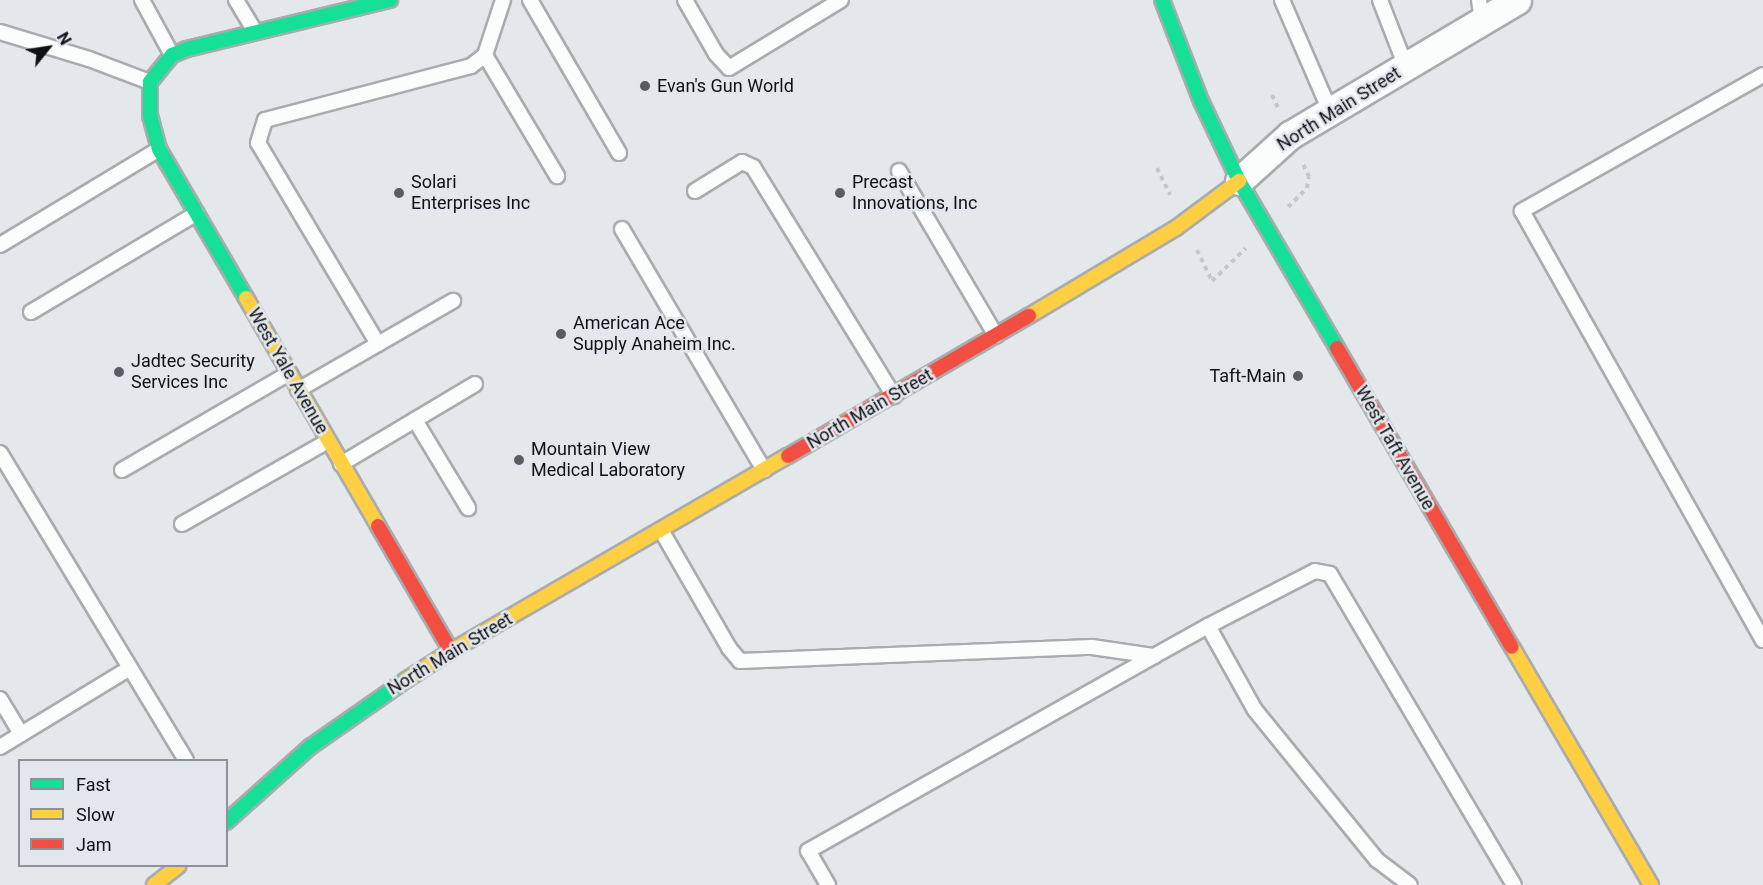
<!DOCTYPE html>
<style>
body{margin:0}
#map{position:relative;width:1763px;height:885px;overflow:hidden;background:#e5e8eb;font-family:Roboto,sans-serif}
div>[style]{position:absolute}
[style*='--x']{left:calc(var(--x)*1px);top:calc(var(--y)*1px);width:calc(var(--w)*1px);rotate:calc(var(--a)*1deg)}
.path>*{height:4px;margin-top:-2px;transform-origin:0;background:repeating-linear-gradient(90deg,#c5c6c8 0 4.5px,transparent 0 9px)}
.roads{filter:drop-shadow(2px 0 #a9acae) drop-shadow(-2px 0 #a9acae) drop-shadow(0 2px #a9acae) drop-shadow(0 -2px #a9acae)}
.lane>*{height:14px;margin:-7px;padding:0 7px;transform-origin:7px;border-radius:7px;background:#fbfcfc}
.street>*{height:27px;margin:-13.5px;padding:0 13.5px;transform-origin:13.5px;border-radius:13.5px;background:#fbfcfc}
.fast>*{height:14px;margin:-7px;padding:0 7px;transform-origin:7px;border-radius:7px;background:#16e098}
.slow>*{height:14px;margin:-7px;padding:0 7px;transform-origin:7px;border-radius:7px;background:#ffcf43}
.jam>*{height:14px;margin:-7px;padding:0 7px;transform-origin:7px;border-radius:7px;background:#f24e42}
.dots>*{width:16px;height:16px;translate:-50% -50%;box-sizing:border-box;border:3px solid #e2e7ee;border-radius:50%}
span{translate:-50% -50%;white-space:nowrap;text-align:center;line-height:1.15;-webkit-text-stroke:5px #e2e7ee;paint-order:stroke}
.poi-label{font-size:18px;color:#0f1113}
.left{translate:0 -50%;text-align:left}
.right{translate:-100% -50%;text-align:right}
.street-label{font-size:18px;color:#0f1113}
.legend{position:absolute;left:18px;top:759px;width:210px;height:108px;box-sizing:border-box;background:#e2e7ee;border:2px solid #8e9196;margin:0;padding:8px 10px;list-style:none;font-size:18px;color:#0f1113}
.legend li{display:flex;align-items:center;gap:12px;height:30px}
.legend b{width:30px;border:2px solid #8e9196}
.north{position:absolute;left:18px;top:18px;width:60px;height:60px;-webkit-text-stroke:4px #e2e7ee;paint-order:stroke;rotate:60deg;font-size:16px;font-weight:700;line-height:24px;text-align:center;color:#0f1113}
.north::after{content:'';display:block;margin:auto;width:21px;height:27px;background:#0f1113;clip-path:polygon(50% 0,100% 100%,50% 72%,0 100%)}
</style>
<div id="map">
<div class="path">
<div style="--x:1272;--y:95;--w:17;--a:65"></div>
<div style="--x:1157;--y:168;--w:30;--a:64"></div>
<div style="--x:1288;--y:207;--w:27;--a:-45"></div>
<div style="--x:1307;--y:188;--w:11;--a:-80"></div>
<div style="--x:1309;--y:177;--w:17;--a:-114"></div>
<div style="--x:1197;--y:250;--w:34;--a:64"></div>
<div style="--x:1212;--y:281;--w:47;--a:-44.1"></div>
</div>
<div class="roads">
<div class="lane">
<div style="--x:142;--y:0;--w:63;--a:61.4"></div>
<div style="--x:236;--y:0;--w:37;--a:59"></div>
<div style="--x:530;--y:0;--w:177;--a:59.8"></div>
<div style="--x:685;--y:0;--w:62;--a:60.1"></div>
<div style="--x:716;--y:54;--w:19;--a:47"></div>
<div style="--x:729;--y:68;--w:131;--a:-31.3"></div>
<div style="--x:1282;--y:0;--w:121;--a:66.6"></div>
<div style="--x:1380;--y:0;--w:72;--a:68.8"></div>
<div style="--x:1479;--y:0;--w:21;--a:82"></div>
<div style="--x:0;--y:32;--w:93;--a:16.9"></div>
<div style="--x:89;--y:59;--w:65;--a:20.7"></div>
<div style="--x:485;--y:55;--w:141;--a:59.2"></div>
<div style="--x:1763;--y:75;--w:277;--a:150.6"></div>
<div style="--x:1522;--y:211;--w:492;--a:60.7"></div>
<div style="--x:899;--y:171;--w:191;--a:59.5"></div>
<div style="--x:695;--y:191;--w:55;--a:-31.7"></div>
<div style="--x:742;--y:162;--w:12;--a:24"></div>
<div style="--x:753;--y:167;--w:269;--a:58.4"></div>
<div style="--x:622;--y:229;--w:280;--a:59.5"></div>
<div style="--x:0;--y:245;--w:186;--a:-31.1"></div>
<div style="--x:31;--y:312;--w:193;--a:-30.8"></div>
<div style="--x:378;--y:344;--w:234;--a:-120.8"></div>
<div style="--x:258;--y:143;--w:24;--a:-73"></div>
<div style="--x:265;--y:120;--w:213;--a:-14.7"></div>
<div style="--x:471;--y:66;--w:18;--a:-38"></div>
<div style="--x:485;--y:55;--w:58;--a:-71.9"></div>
<div style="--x:298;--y:390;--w:179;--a:-29.9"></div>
<div style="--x:415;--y:420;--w:103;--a:58.9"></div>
<div style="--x:0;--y:453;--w:359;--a:58.8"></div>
<div style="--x:341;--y:464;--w:156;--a:-30.8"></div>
<div style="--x:122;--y:470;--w:193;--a:-30.1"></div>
<div style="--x:182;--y:524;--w:168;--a:-29.6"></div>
<div style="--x:661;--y:530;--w:136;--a:60"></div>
<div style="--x:729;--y:648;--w:17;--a:50"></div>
<div style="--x:740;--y:661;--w:352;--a:-2.3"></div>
<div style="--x:1092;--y:647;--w:63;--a:8.3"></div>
<div style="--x:1154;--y:656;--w:62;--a:-29.1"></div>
<div style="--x:1208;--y:626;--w:96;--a:60.8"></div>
<div style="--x:1255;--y:710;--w:193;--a:50.9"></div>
<div style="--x:1377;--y:860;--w:41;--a:37.1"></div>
<div style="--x:1208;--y:626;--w:120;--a:-27.2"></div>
<div style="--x:1315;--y:571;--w:15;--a:11"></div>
<div style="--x:1330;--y:574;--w:361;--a:59.4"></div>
<div style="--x:0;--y:699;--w:41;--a:59"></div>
<div style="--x:0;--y:747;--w:152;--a:-31.3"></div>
<div style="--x:828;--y:885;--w:39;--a:-120"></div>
<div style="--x:808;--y:851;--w:397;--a:-29.4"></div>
</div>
<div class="street">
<div style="--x:1239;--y:181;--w:69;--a:-42"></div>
<div style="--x:1290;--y:135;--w:264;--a:-30.7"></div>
</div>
<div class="fast">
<div style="--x:1162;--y:0;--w:108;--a:68.9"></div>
<div style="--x:1201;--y:101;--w:89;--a:64.6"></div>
<div style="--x:1239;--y:181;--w:194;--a:59.6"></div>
<div style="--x:246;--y:298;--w:173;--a:-120.3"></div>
<div style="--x:159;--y:149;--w:34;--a:-105"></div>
<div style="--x:150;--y:116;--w:34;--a:-90"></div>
<div style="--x:150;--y:82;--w:35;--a:-51"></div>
<div style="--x:172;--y:55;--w:16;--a:-22"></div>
<div style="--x:187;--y:49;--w:209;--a:-13.6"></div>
<div style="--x:226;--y:822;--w:113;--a:-41.8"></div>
<div style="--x:310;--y:747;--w:117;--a:-34.9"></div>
</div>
<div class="slow">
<div style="--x:246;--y:298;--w:263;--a:59.9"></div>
<div style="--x:1029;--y:316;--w:171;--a:-30.9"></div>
<div style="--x:1176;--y:228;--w:79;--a:-36.7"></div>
<div style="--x:1512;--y:647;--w:276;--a:59.7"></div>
<div style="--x:406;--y:680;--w:54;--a:-32.8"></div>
<div style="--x:451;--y:651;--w:389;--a:-30.1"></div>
<div style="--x:154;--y:885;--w:31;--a:-38"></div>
</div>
<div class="jam">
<div style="--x:1337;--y:348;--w:346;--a:59.7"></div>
<div style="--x:788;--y:456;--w:279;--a:-30.2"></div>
<div style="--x:378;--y:526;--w:145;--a:59.7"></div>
</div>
</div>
<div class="dots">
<div style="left:645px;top:86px;background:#5a5c5f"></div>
<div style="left:399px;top:193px;background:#5a5c5f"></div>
<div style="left:840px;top:193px;background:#5a5c5f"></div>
<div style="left:561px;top:334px;background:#5a5c5f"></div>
<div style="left:119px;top:372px;background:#5a5c5f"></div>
<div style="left:1298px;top:376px;background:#5a5c5f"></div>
<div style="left:519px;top:460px;background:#5a5c5f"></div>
</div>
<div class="poi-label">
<span class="left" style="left:657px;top:86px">Evan's Gun World</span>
<span class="left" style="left:411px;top:193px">Solari<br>Enterprises Inc</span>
<span class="left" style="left:852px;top:193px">Precast<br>Innovations, Inc</span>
<span class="left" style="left:573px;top:334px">American Ace<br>Supply Anaheim Inc.</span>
<span class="left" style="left:131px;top:372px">Jadtec Security<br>Services Inc</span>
<span class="right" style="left:1286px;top:376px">Taft-Main</span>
<span class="left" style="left:531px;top:460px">Mountain View<br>Medical Laboratory</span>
</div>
<div class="street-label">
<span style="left:1339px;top:109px;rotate:-32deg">North Main Street</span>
<span style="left:288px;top:371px;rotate:60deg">West Yale Avenue</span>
<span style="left:870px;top:409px;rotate:-30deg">North Main Street</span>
<span style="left:1395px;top:448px;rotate:60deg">West Taft Avenue</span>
<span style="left:450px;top:654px;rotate:-31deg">North Main Street</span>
</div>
<ul class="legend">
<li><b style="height:8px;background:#16e098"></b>Fast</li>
<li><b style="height:8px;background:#ffcf43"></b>Slow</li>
<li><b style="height:8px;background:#f24e42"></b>Jam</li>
</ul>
<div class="north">N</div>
</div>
